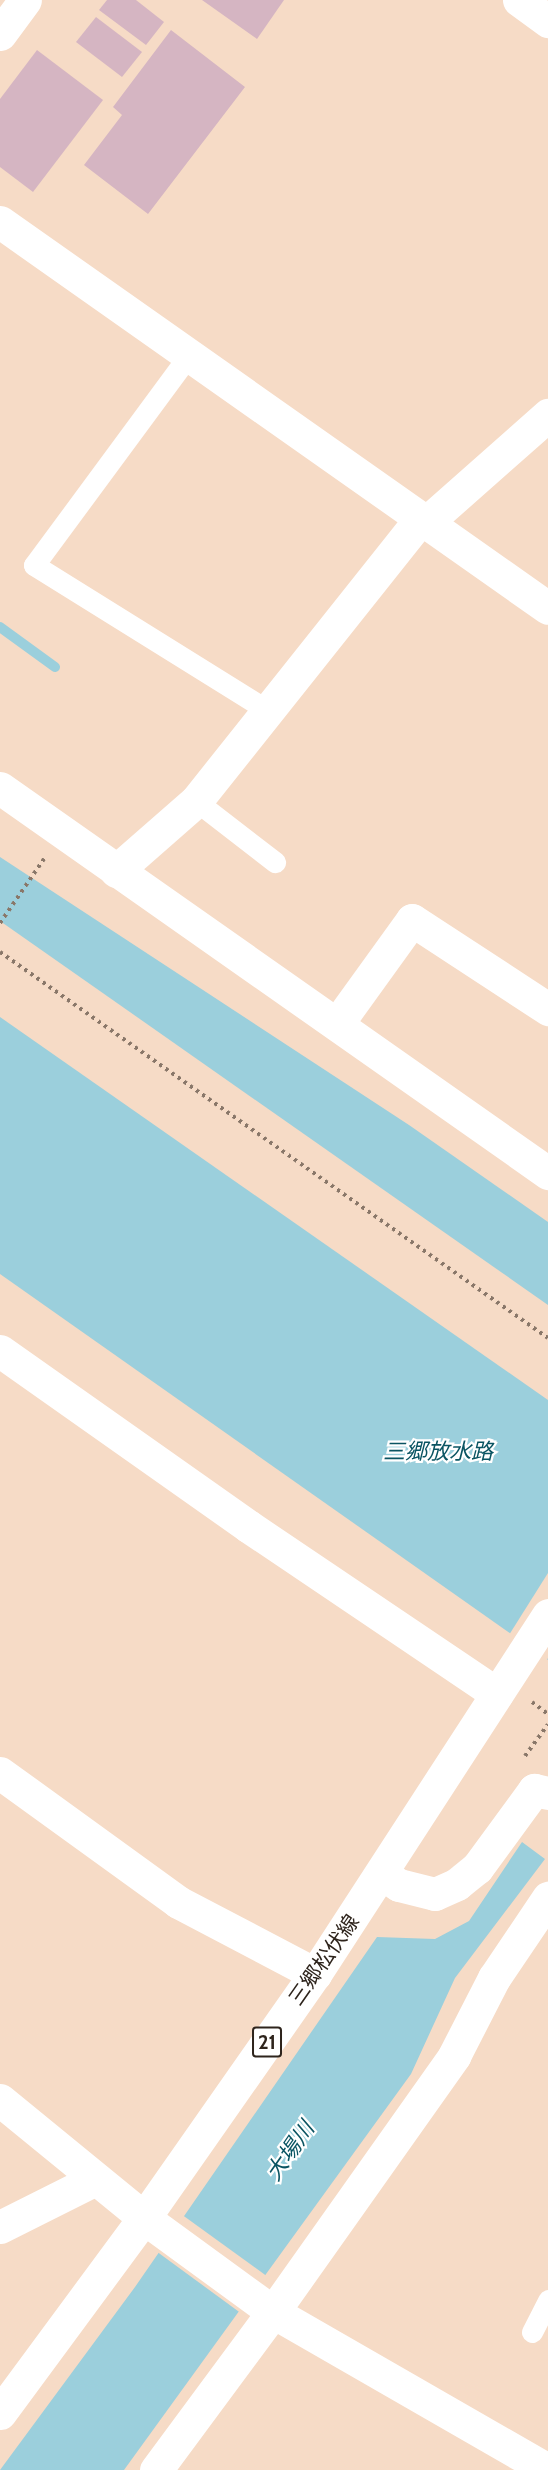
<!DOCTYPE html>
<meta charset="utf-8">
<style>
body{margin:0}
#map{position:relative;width:548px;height:2470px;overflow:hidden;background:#f6dbc6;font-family:Cabin,"Noto Sans JP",sans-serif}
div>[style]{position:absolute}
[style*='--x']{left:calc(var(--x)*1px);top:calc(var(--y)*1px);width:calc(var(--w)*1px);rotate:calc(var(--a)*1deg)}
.water>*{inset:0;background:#9bcfdc}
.pier>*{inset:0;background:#f6dbc6}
.stream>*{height:10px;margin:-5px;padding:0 5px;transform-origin:5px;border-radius:5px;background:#9bcfdc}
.building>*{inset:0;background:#d5b5c2}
.path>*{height:4px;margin-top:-2px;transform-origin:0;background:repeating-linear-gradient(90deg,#897769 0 3px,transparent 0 7.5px)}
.lane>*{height:21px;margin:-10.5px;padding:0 10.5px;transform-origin:10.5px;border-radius:10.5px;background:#fff}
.street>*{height:33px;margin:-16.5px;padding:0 16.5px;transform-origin:16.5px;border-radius:16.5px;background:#fff}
.secondary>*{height:33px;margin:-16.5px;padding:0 16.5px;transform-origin:16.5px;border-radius:16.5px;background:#fff}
.primary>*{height:33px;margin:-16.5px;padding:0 16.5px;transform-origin:16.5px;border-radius:16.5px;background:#fff}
span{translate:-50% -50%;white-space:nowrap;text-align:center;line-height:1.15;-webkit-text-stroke:4.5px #fff;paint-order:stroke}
.shield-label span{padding:2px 4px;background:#fff;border:2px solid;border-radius:4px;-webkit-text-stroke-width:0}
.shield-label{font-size:20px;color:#2e241c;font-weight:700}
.street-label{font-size:21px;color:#2e241c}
.water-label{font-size:22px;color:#0a5462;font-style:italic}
</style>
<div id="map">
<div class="water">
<div style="clip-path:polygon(0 857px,409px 1125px,548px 1222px,548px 1305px,0 921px)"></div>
<div style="clip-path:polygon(0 1017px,548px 1400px,548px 1660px,0 1274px)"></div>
<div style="clip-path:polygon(522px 1842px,545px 1859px,455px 1978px,411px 2074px,124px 2470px,0 2470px,135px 2287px,377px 1937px,435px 1939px,469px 1921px)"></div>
</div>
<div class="pier">
<div style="clip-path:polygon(548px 1573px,548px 1658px,546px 1662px,509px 1635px)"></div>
<div style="clip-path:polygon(181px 2214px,268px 2277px,242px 2314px,156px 2251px)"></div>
</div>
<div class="stream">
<div style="--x:0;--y:627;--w:68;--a:36"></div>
</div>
<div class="building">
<div style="clip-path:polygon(107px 0,136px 0,164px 22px,146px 45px,99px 10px)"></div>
<div style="clip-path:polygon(202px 0,284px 0,257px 39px)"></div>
<div style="clip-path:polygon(96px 17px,142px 52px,122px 77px,76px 42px)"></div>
<div style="clip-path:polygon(171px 30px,245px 87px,148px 214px,84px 165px,122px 115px,113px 107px)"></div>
<div style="clip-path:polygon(37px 50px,103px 100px,33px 192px,0 167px,0 99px)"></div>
</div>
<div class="path">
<div style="--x:0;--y:923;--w:78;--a:-55.5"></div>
<div style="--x:0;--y:952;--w:670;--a:35.16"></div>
<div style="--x:532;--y:1702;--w:20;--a:37"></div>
<div style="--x:525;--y:1756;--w:39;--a:-54"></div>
</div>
<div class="lane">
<div style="--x:189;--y:355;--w:261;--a:126.4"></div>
<div style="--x:34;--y:565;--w:277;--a:31.9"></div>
<div style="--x:196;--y:801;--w:100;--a:37.7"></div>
<div style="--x:532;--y:2332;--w:36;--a:-63"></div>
</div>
<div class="street">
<div style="--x:519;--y:0;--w:36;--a:36"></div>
<div style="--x:427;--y:522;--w:162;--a:-41.5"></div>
<div style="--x:0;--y:788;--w:670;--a:35.09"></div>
<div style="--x:116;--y:871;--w:106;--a:-41.2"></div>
<div style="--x:196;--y:801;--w:362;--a:-51.5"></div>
<div style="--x:337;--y:1024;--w:128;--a:-54.2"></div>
<div style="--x:412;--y:920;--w:163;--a:33.2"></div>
<div style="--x:0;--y:1351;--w:304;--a:35.2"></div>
<div style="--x:248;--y:1526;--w:300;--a:34"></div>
<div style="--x:0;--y:1773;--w:220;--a:35.9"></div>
<div style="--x:178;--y:1902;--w:155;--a:27.7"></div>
<div style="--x:383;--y:1874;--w:19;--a:35"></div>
<div style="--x:399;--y:1885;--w:37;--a:14"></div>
<div style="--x:435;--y:1894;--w:24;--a:-24"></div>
<div style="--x:457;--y:1884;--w:26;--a:-39"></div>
<div style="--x:477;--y:1868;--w:97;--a:-53.8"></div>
<div style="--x:534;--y:1790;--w:14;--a:12"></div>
<div style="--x:0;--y:2100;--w:186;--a:39.3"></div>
<div style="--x:144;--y:2218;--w:160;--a:36.1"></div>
<div style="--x:273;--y:2312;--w:317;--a:29.9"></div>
<div style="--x:0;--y:2227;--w:107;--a:-26.6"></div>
<div style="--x:156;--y:2470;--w:197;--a:-53.5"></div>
<div style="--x:273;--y:2312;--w:314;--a:-54.7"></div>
<div style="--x:454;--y:2056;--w:88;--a:-62.9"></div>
<div style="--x:494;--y:1978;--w:97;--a:-56"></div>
</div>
<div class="secondary">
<div style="--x:0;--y:34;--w:42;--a:-53.7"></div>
<div style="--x:0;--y:222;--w:670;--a:35.16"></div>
</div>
<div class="primary">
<div style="--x:0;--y:2413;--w:242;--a:-53.6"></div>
<div style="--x:144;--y:2218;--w:298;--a:-55"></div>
<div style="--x:315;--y:1974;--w:428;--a:-57"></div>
</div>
<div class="shield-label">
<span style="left:267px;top:2042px">21</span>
</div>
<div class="street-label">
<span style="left:324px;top:1960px;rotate:-55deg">三郷松伏線</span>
</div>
<div class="water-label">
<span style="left:438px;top:1452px">三郷放水路</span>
<span style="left:290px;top:2151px;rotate:-55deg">大場川</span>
</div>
</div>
